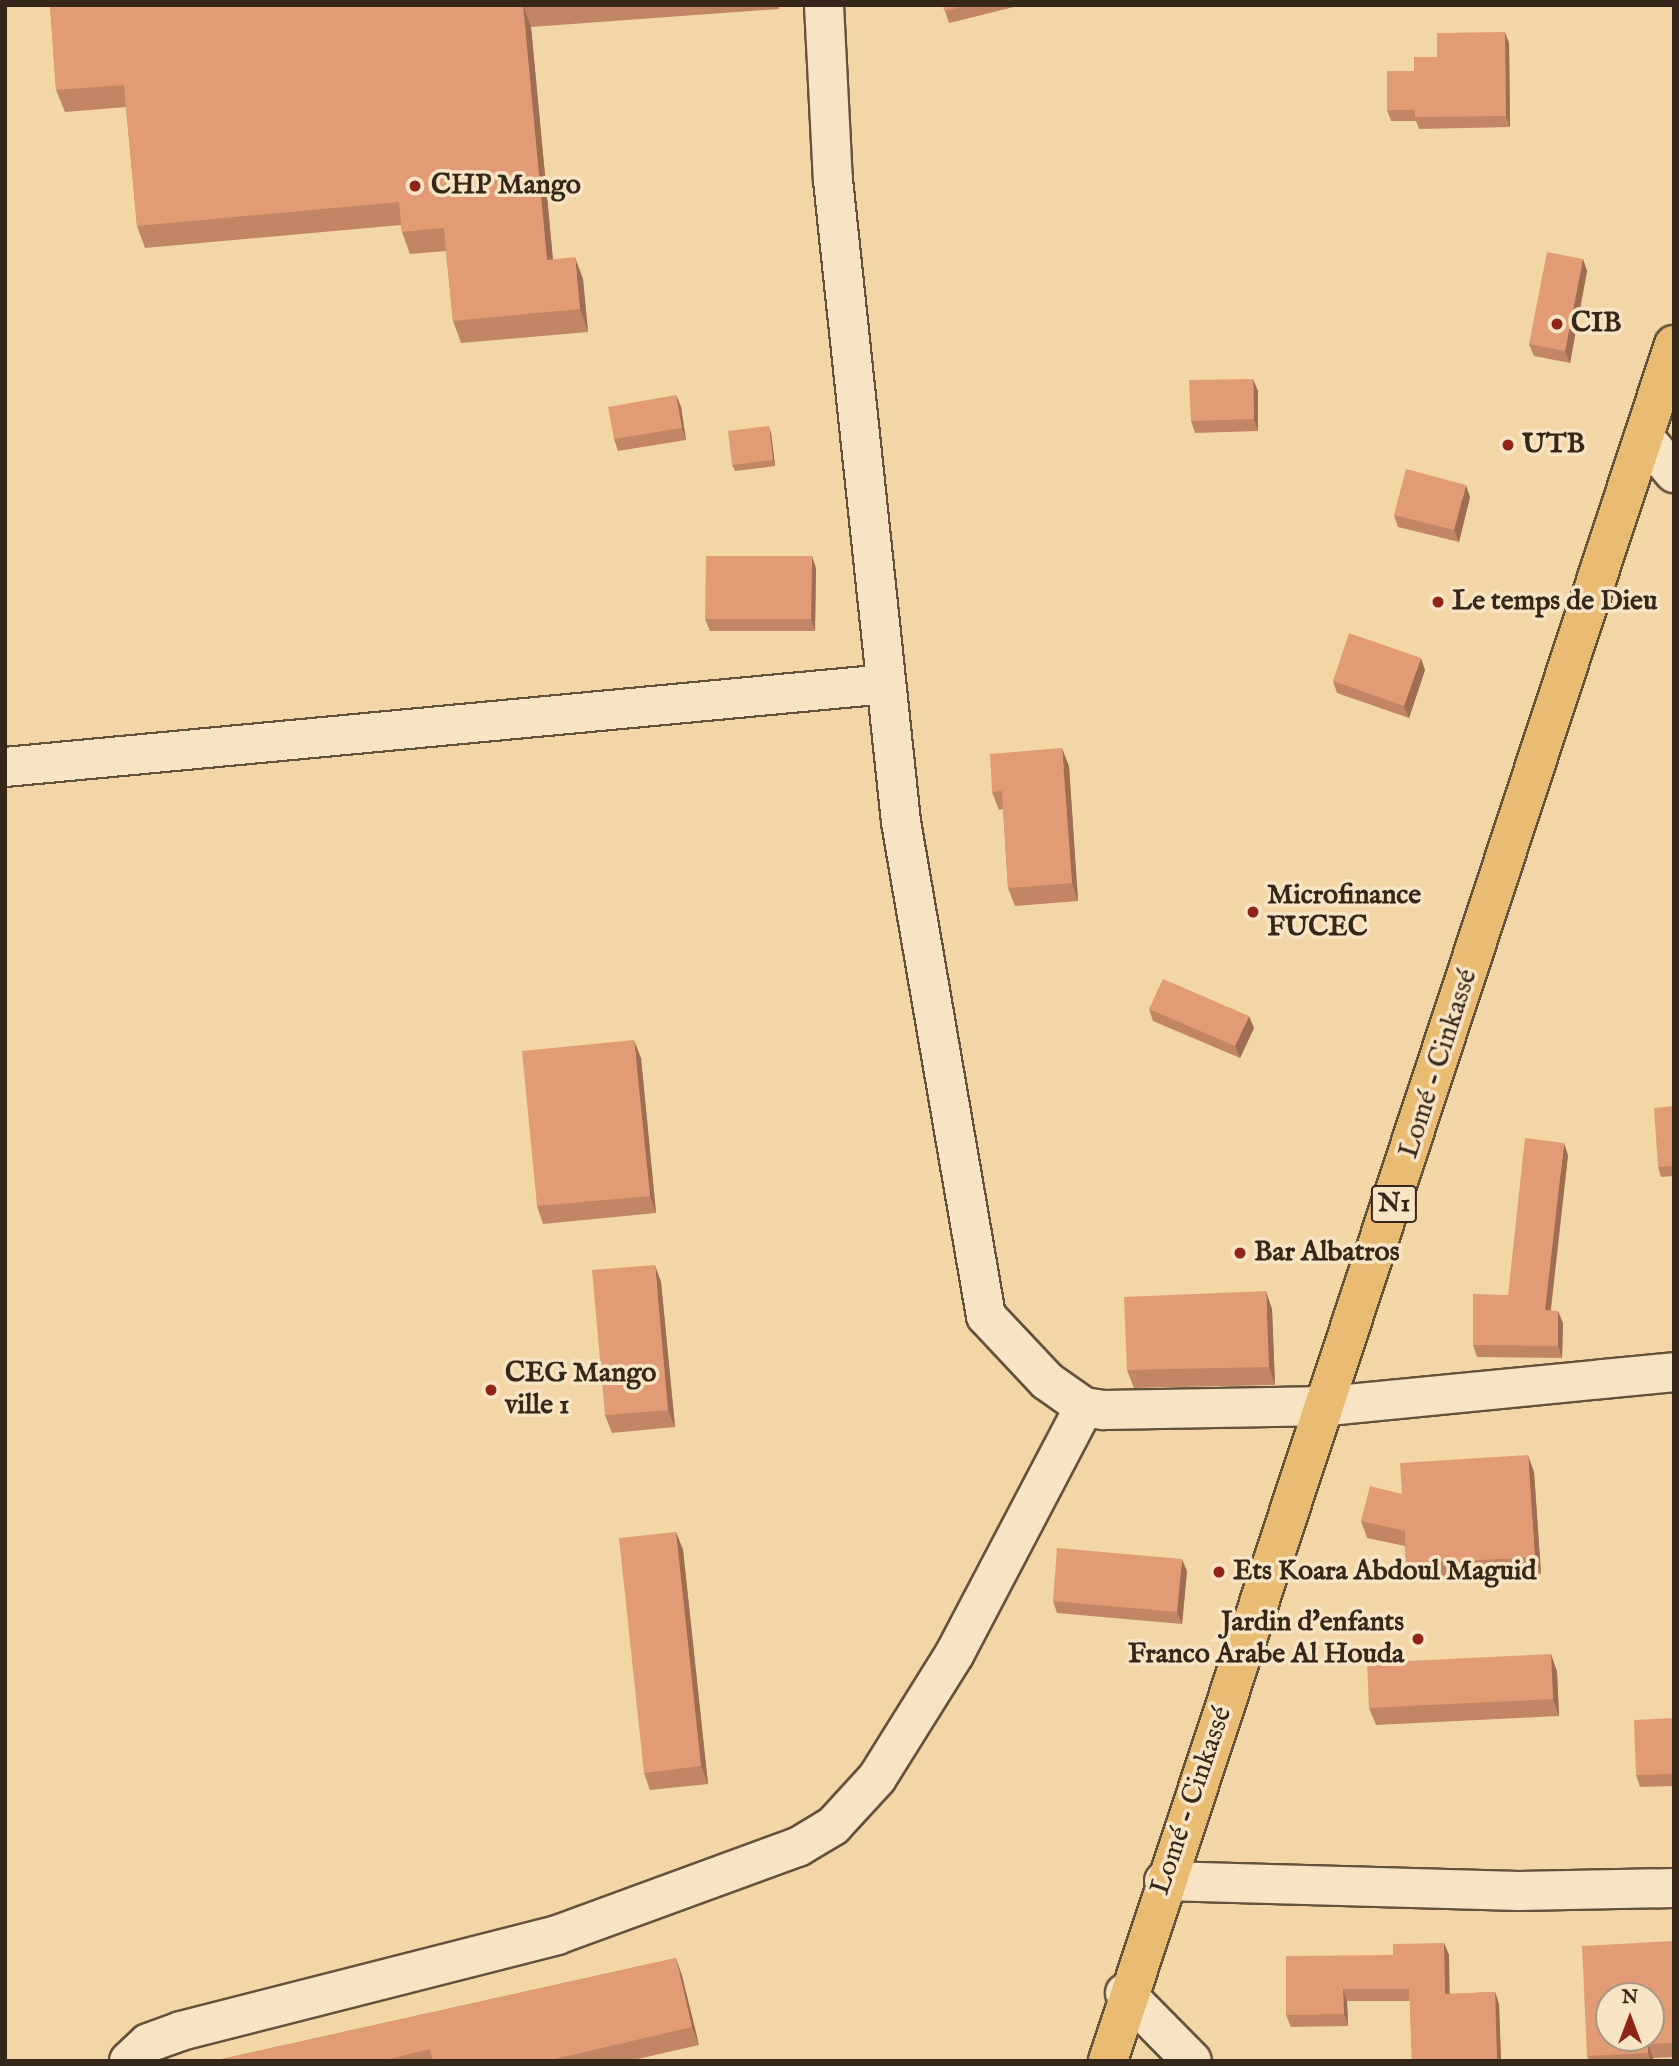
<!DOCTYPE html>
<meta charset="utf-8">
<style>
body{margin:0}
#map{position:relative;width:1679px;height:2066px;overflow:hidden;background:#f3d6a6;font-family:"IM FELL English",serif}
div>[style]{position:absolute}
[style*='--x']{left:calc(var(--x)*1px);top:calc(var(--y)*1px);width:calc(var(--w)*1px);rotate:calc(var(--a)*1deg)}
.roads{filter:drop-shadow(2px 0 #64533c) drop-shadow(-2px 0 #64533c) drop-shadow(0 2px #64533c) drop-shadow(0 -2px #64533c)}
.minor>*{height:38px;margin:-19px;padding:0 19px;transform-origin:19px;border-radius:19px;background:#f7e4c5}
.highway>*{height:38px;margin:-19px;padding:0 19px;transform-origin:19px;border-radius:19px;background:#eabb73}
.wall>*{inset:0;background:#c28665}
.shaded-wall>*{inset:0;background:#9e6d52}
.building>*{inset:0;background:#e29c75}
.dots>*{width:19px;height:19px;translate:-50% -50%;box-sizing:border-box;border:4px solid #f7e4c5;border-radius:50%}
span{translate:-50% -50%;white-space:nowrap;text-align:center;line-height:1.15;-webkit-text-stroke:7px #f7e4c5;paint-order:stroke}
.shield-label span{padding:2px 5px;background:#f7e4c5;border:2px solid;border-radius:5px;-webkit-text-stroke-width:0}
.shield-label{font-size:26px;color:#352719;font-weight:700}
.poi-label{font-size:28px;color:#352719;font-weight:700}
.left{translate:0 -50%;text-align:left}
.right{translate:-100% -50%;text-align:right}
.street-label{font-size:28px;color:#352719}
.frame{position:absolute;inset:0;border:7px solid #352719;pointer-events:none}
.north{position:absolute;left:1595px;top:1982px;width:70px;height:70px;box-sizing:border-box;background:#f7e4c5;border:2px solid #a99880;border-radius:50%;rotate:0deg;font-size:19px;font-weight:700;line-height:28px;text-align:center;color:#352719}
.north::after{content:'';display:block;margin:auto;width:24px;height:32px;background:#8f2418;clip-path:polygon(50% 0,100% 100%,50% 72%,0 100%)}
</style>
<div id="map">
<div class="roads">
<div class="minor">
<div style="--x:824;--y:5;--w:175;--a:87.1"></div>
<div style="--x:833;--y:180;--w:646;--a:83.95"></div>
<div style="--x:901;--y:822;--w:501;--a:80.24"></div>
<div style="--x:986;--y:1316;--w:89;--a:46.8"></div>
<div style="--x:1047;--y:1381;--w:45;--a:35.1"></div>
<div style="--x:1084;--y:1407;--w:20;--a:9"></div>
<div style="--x:1104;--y:1410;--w:224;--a:-1"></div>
<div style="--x:1328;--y:1406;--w:348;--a:-5.6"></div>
<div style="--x:1644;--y:437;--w:47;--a:50.2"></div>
<div style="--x:5;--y:767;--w:885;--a:-5.38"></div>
<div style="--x:1164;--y:1881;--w:355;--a:1.6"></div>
<div style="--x:1519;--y:1891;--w:155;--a:-1.1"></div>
<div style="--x:1125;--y:1993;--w:95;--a:45.4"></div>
<div style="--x:129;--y:2061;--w:26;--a:-43"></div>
<div style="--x:148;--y:2043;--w:35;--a:-20"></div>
<div style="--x:181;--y:2031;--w:388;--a:-14.3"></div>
<div style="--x:557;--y:1935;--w:257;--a:-20.1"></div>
<div style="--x:798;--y:1847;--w:41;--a:-31"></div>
<div style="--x:833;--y:1826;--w:65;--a:-47.5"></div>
<div style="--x:877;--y:1778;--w:147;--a:-58"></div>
<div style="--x:955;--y:1653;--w:278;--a:-62.3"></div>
</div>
<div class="highway">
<div style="--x:1108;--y:2061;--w:1807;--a:-71.75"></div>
</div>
</div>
<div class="wall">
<div style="clip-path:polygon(50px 5px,779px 5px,779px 9px,531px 27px,553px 259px,583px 279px,588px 332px,461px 343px,453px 321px,446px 251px,410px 254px,402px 232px,401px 225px,145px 248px,137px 226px,126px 107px,65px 112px,56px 90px)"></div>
<div style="clip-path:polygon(943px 5px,1017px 5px,1018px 6px,949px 23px)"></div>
<div style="clip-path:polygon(1509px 43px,1510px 127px,1419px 129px,1416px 121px,1391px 121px,1387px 110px,1414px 71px,1437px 57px)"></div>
<div style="clip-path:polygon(1583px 259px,1587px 271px,1570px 363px,1534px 356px,1529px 344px)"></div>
<div style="clip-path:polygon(1258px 391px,1258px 431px,1195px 433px,1191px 421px)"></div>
<div style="clip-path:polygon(676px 395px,681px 407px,686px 440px,618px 451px,614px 439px)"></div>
<div style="clip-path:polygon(771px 433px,775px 466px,735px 471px,732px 465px)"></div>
<div style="clip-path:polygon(1470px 497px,1459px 542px,1398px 527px,1394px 515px)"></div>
<div style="clip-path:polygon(816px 568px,815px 631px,710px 631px,705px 619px)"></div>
<div style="clip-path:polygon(1425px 670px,1409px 718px,1337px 693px,1333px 681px)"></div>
<div style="clip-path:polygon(1069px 766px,1078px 901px,1015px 906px,1008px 888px,1003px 809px,999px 810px,992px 792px)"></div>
<div style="clip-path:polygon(1149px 1009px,1254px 1028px,1240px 1058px,1153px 1021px)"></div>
<div style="clip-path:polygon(641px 1058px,656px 1213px,543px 1224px,537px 1206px)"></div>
<div style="clip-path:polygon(1674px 1106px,1674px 1176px,1661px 1177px,1658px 1167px)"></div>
<div style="clip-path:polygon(1568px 1155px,1551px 1310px,1563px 1323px,1562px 1358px,1477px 1357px,1473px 1345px,1508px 1295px)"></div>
<div style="clip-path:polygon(661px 1282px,675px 1427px,612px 1433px,605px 1415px)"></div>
<div style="clip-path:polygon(1272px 1309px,1275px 1385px,1134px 1388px,1127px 1370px)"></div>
<div style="clip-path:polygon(1534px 1472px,1541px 1574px,1412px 1581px,1406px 1564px,1405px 1546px,1367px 1538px,1361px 1521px,1402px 1494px)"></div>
<div style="clip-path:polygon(676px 1532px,683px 1550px,708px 1784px,650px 1790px,644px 1773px)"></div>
<div style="clip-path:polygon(1187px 1571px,1182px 1624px,1057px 1613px,1053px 1601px)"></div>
<div style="clip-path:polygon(1551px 1654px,1557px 1672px,1559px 1716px,1376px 1725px,1369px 1708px)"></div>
<div style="clip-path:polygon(1674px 1718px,1674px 1786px,1640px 1787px,1636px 1775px)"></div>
<div style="clip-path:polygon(1674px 1941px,1674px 2057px,1653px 2058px,1653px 2061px,1589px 2061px,1587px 2056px)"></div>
<div style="clip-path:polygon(1444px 1943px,1449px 1955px,1449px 1994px,1495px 1992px,1499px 2004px,1501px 2061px,1412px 2061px,1410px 2001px,1347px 2001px,1348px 2026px,1291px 2027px,1286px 2015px,1393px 1955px)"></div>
<div style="clip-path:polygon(676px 1958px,682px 1976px,699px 2045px,629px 2061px,213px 2061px)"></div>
</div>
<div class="shaded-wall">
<div style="clip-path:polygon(523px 5px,531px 27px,555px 282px,547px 260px)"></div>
<div style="clip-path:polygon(1505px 32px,1509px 43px,1510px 127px,1506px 116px)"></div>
<div style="clip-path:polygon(575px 257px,583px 279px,588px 332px,580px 309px)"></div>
<div style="clip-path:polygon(1583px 259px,1587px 271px,1570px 363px,1565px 351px)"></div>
<div style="clip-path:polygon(1253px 379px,1258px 391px,1258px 431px,1254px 419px)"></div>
<div style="clip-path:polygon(676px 395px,681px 407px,686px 440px,682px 428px)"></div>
<div style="clip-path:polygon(769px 426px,771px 433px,775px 466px,773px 460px)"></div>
<div style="clip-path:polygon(1466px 485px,1470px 497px,1459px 542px,1454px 530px)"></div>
<div style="clip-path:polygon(812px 556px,816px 568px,815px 631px,811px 619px)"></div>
<div style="clip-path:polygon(1421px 658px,1425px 670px,1409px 718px,1404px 706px)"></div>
<div style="clip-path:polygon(1062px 748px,1069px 766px,1078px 901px,1072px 883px)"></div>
<div style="clip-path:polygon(1249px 1016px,1254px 1028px,1240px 1058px,1235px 1046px)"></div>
<div style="clip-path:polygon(634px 1040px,641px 1058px,656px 1213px,650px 1196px)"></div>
<div style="clip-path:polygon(1564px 1143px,1568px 1155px,1549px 1322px,1545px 1310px)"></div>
<div style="clip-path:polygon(655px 1265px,661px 1282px,675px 1427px,668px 1410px)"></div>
<div style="clip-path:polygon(1266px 1291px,1272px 1309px,1275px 1385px,1269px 1367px)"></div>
<div style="clip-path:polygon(1558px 1311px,1563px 1323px,1562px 1358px,1558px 1346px)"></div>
<div style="clip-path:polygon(1528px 1455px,1534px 1472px,1541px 1574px,1535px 1557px)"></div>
<div style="clip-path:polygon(676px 1532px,683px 1550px,708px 1784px,701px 1766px)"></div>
<div style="clip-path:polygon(1182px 1559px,1187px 1571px,1182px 1624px,1177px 1612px)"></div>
<div style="clip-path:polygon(1551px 1654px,1557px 1672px,1559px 1716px,1553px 1699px)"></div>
<div style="clip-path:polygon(1444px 1943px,1449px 1955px,1450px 2006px,1445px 1994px)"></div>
<div style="clip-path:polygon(676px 1958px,682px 1976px,699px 2045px,692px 2027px)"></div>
<div style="clip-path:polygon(1343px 1989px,1347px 2001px,1348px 2026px,1344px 2014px)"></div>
<div style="clip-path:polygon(1495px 1992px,1499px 2004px,1501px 2061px,1497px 2061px)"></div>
<div style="clip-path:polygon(1648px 2044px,1653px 2058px,1653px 2061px,1651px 2061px,1648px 2053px)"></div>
</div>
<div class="building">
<div style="clip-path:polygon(50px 5px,523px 5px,547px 260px,575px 257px,580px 309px,453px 321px,444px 228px,402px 232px,399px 202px,137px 226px,124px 85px,56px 90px)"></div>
<div style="clip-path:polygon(943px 5px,969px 5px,944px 11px)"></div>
<div style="clip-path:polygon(1505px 32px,1506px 116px,1415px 117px,1415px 110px,1387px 110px,1387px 71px,1414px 71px,1414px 57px,1437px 57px,1437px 33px)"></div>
<div style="clip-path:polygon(1547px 252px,1583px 259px,1565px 351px,1529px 344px)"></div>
<div style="clip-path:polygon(1253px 379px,1254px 419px,1191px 421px,1189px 380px)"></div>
<div style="clip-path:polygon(676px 395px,682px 428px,614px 439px,608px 407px)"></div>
<div style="clip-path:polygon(769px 426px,773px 460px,732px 465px,728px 431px)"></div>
<div style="clip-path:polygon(1406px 469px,1466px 485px,1454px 530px,1394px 515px)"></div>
<div style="clip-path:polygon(706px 556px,812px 556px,811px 619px,705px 619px)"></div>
<div style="clip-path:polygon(1349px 633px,1421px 658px,1404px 706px,1333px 681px)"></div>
<div style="clip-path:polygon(1062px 748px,1072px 883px,1008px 888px,1002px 791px,992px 792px,990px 754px)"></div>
<div style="clip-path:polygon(1163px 979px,1249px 1016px,1235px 1046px,1149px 1009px)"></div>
<div style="clip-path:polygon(634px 1040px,650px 1196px,537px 1206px,522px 1051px)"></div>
<div style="clip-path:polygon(1674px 1106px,1674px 1166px,1658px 1167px,1654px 1108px)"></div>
<div style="clip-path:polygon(1525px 1138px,1564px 1143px,1545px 1310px,1558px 1311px,1558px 1346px,1473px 1345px,1473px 1294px,1508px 1295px)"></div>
<div style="clip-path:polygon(655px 1265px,668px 1410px,605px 1415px,592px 1270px)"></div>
<div style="clip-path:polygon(1266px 1291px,1269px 1367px,1127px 1370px,1124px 1297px)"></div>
<div style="clip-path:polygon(1528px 1455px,1535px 1557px,1406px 1564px,1405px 1531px,1361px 1521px,1370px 1486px,1402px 1494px,1400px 1463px)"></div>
<div style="clip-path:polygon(676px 1532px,701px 1766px,644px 1773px,619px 1538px)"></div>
<div style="clip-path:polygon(1057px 1548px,1182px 1559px,1177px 1612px,1053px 1601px)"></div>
<div style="clip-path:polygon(1551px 1654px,1553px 1699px,1369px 1708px,1367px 1663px)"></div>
<div style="clip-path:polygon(1674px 1718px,1674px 1774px,1636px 1775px,1634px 1720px)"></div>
<div style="clip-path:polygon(evenodd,1674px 1941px,1674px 2043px,1648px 2044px,1648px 2053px,1587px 2056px,1582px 1946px,1674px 1941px,1609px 1996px,1651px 1996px,1651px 2038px,1609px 2038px,1609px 1996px)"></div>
<div style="clip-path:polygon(1444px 1943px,1445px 1994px,1495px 1992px,1497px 2061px,1412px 2061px,1409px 1989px,1343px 1989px,1344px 2014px,1286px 2015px,1286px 1956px,1393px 1955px,1393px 1944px)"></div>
<div style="clip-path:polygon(676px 1958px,692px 2027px,546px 2061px,433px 2061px,430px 2049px,381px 2061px,213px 2061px)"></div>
</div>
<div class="dots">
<div style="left:415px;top:186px;background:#8f2418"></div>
<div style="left:1557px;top:324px;background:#8f2418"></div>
<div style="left:1508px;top:445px;background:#8f2418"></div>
<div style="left:1438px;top:602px;background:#8f2418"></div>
<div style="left:1253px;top:912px;background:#8f2418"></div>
<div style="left:1240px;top:1253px;background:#8f2418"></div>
<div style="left:491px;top:1390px;background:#8f2418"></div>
<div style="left:1219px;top:1572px;background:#8f2418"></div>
<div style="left:1418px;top:1639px;background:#8f2418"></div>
</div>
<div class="shield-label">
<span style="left:1394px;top:1204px">N1</span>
</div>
<div class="poi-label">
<span class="left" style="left:431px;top:186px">CHP Mango</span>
<span class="left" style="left:1571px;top:324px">CIB</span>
<span class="left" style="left:1522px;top:445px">UTB</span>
<span class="left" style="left:1452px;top:602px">Le temps de Dieu</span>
<span class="left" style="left:1267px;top:912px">Microfinance<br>FUCEC</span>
<span class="left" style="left:1254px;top:1253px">Bar Albatros</span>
<span class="left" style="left:505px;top:1390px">CEG Mango<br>ville 1</span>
<span class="left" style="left:1233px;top:1572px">Ets Koara Abdoul Maguid</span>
<span class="right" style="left:1404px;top:1639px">Jardin d'enfants<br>Franco Arabe Al Houda</span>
</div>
<div class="street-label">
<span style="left:1439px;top:1064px;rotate:-72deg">Lomé - Cinkassé</span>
<span style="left:1192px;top:1801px;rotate:-71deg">Lomé - Cinkassé</span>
</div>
<div class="frame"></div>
<div class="north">N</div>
</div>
